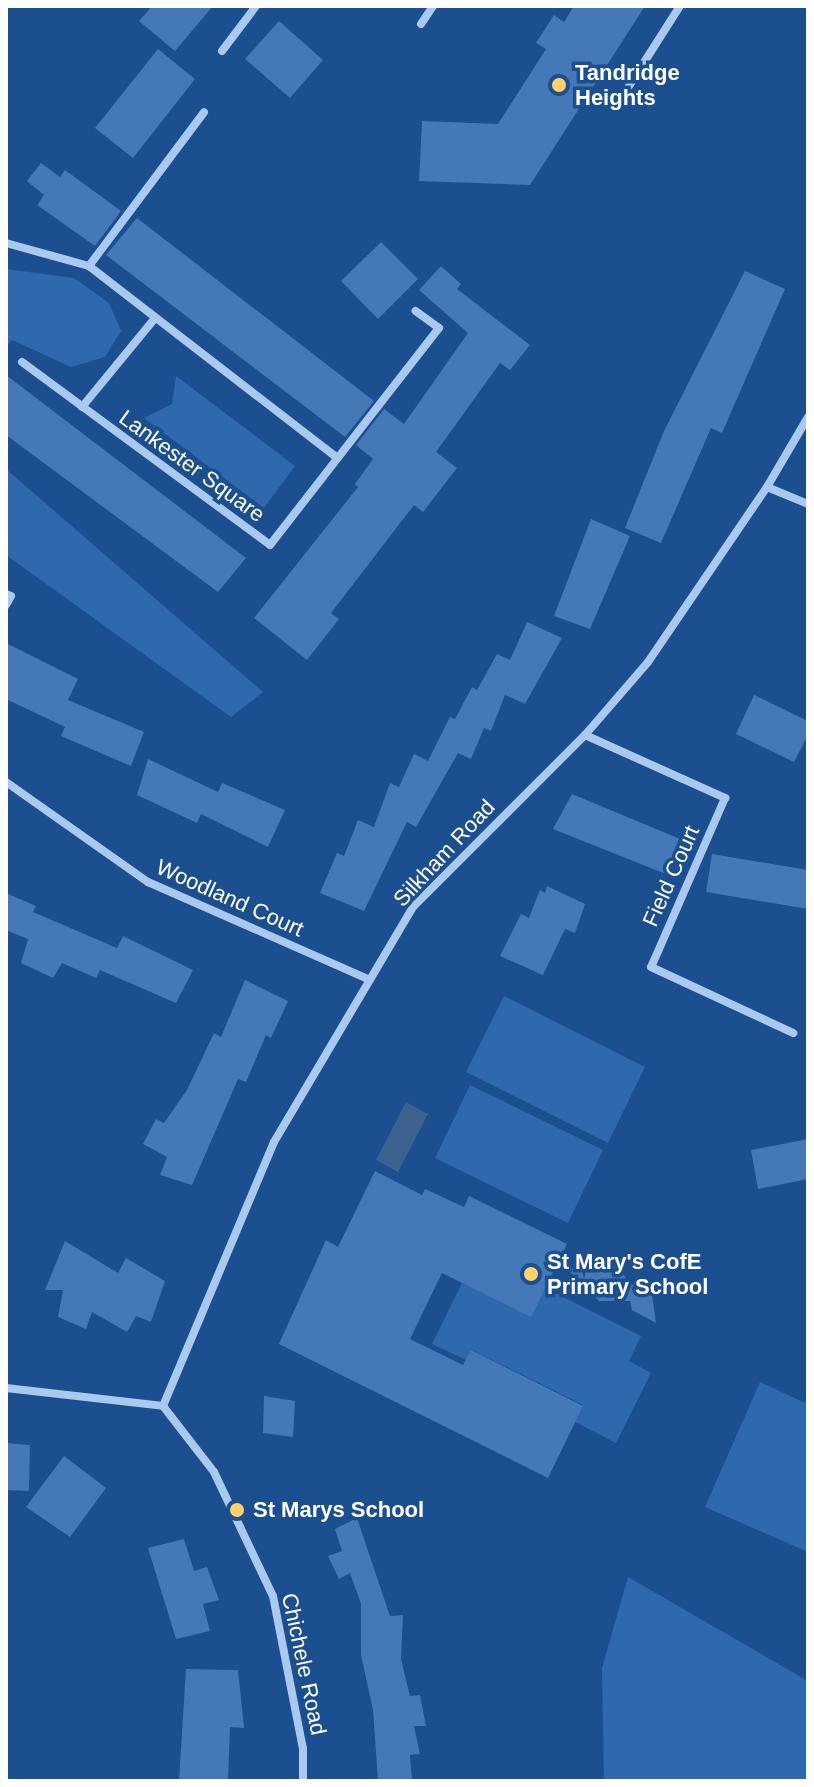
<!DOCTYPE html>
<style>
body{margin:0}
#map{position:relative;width:814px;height:1787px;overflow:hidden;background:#1b4f8f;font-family:Arial,sans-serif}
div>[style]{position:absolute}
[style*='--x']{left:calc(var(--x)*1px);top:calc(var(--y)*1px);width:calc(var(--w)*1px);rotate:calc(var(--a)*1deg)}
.green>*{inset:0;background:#2e69ad}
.water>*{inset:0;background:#3c6290}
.building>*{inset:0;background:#4478b7}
.street>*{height:8px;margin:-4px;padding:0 4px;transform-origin:4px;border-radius:4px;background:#a9c9ee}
.dots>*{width:22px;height:22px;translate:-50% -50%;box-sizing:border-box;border:4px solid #1b4f8f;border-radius:50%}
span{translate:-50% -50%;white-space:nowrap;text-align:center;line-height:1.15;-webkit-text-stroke:7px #1b4f8f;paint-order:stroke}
.poi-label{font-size:22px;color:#fff;font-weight:700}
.left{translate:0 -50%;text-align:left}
.street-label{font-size:22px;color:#fff}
.frame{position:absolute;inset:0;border:8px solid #fff;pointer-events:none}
</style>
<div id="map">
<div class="green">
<div style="clip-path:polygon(6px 269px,74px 278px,109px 303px,121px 331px,105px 357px,71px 367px,12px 340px,6px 347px)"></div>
<div style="clip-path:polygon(176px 376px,295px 466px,264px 508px,144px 418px,172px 404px)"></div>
<div style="clip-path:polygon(6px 469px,263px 692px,231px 717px,6px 555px)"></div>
<div style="clip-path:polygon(504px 996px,645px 1067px,608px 1143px,466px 1072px)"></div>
<div style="clip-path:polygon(470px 1085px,603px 1150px,568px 1223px,435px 1158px)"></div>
<div style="clip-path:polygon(462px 1283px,545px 1288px,641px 1336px,629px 1361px,651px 1373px,616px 1443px,575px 1422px,583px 1405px,472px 1350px,466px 1360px,432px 1344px)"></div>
<div style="clip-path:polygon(760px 1382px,808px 1404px,808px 1552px,705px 1507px)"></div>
<div style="clip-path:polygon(628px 1577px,808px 1681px,808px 1781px,604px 1781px,602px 1668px)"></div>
</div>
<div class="water">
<div style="clip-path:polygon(406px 1102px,428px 1114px,398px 1172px,376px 1160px)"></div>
</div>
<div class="building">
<div style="clip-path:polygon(152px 6px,213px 6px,175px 51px,139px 21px)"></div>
<div style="clip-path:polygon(574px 6px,645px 6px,530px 185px,419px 181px,422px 121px,498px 124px,546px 49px,536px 43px,554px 15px,564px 22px)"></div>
<div style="clip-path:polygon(279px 21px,323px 60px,290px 98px,245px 59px)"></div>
<div style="clip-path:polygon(158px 49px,195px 79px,133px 158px,95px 128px)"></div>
<div style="clip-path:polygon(41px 163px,60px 177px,65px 170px,121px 211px,95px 246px,37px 205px,44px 195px,27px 181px)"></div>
<div style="clip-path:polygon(137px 218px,374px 401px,345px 437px,106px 255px)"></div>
<div style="clip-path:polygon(381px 242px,418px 279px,378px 319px,341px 281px)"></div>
<div style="clip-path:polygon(441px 266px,461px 284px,457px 289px,530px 345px,510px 370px,500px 363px,436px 452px,457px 468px,423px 512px,414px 505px,331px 613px,339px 619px,307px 660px,254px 618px,358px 487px,355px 484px,373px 459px,356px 445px,384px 409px,404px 424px,468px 333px,419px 290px)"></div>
<div style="clip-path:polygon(745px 271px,785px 289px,722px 433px,711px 428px,661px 543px,625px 528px,664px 431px)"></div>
<div style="clip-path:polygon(6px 375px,246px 558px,218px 592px,6px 435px)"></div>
<div style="clip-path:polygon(591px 519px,630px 536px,590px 629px,554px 616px)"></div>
<div style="clip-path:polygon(527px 622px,562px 638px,525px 704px,505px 695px,491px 731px,484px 728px,471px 759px,458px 753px,416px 827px,407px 822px,364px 911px,320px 893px,337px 853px,344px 856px,358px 820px,374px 827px,390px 783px,399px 787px,414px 754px,428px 761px,450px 717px,455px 719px,472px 687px,477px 690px,497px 654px,510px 660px)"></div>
<div style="clip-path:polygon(6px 643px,78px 679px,68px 700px,144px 732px,131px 766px,61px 736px,65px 727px,6px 699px)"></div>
<div style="clip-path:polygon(754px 695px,808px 721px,808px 735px,794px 762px,736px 734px)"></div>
<div style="clip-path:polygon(148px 759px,218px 792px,222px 783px,285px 810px,268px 847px,201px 814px,197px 823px,137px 795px)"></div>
<div style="clip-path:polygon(572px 794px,680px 839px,666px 874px,553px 829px)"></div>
<div style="clip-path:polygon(712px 854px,808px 870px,808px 909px,706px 892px)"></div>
<div style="clip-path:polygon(547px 886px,585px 904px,575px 933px,565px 929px,543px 975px,500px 956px,521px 914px,529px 918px,540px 890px,545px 893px)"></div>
<div style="clip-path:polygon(6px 893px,36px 906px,33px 912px,117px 948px,123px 936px,193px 970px,176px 1003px,100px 970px,96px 978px,62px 963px,53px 978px,21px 963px,28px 939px,6px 930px)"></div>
<div style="clip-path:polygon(245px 980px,288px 1001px,271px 1038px,266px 1035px,246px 1082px,238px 1079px,192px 1185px,160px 1175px,167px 1157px,143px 1144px,156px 1119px,164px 1123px,187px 1090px,214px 1033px,221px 1037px)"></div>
<div style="clip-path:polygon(808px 1139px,808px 1179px,758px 1189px,751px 1150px)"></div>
<div style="clip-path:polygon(375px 1171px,422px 1195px,425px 1189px,464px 1207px,469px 1196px,567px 1244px,531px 1317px,442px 1273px,410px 1339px,463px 1365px,471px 1350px,583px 1406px,548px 1478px,279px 1344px,326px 1240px,338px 1247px)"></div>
<div style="clip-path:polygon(65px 1241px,118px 1273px,126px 1258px,165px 1281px,151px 1322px,136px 1316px,127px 1332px,92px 1312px,86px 1329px,58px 1317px,63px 1290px,45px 1290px)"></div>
<div style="clip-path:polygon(616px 1266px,631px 1284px,652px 1295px,656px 1323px,632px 1310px,630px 1301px,599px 1301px,566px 1268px)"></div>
<div style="clip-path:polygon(264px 1396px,295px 1401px,293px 1437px,263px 1433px)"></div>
<div style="clip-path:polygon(6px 1443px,30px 1445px,29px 1491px,6px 1490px)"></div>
<div style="clip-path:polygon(64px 1456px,106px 1488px,70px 1537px,26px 1507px)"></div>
<div style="clip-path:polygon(357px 1518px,390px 1616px,403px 1615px,401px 1659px,410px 1696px,420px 1695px,426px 1726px,414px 1726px,420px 1754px,410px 1755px,412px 1781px,378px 1781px,373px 1710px,361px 1655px,361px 1604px,350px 1573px,339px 1579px,328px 1556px,342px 1551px,335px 1529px)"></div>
<div style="clip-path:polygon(184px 1539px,194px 1571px,207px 1567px,219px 1600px,203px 1604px,210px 1631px,176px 1639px,148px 1548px)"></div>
<div style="clip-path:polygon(186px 1669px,238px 1670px,244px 1728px,230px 1727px,228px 1781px,179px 1781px)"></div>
</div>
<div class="street">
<div style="--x:421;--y:24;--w:22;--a:-56"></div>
<div style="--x:222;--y:51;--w:56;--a:-52.9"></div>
<div style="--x:629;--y:86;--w:95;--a:-57.5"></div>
<div style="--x:6;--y:243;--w:86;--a:15.5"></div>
<div style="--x:89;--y:266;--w:314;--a:37.7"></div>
<div style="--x:89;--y:266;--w:192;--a:-53.2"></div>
<div style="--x:22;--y:362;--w:308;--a:36.4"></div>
<div style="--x:270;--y:545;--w:275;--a:-52.1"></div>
<div style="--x:439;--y:328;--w:29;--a:-144"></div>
<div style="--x:82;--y:407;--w:115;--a:-50.6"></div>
<div style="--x:767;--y:487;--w:44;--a:22.5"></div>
<div style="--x:6;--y:594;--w:5;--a:22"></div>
<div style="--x:11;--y:596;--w:10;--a:119"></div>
<div style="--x:585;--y:735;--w:154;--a:24.2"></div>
<div style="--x:725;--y:798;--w:184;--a:113.6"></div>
<div style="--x:651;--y:967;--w:157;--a:24.9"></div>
<div style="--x:6;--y:782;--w:174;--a:35.2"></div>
<div style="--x:148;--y:882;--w:240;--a:23.8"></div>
<div style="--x:6;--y:1388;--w:158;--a:6.5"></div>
<div style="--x:163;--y:1406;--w:83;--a:52.3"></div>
<div style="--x:214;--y:1472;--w:137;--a:64.6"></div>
<div style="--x:273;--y:1596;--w:156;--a:78.9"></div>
<div style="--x:303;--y:1749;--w:32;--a:90"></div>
<div style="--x:163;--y:1406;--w:286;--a:-67.2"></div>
<div style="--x:274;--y:1142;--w:273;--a:-59.4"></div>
<div style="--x:413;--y:907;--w:243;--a:-45"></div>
<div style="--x:585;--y:735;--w:96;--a:-49.2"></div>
<div style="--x:648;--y:662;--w:212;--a:-55.8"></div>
<div style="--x:767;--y:487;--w:81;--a:-59.6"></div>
</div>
<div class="dots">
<div style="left:559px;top:85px;background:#ffd166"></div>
<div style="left:531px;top:1274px;background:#ffd166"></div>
<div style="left:237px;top:1510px;background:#ffd166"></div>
</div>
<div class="poi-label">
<span class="left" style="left:575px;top:85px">Tandridge<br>Heights</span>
<span class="left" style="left:547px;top:1274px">St Mary's CofE<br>Primary School</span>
<span class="left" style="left:253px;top:1510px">St Marys School</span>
</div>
<div class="street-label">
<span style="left:192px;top:466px;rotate:36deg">Lankester Square</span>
<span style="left:444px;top:853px;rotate:-47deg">Silkham Road</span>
<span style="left:671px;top:876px;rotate:-66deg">Field Court</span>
<span style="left:230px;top:898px;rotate:24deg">Woodland Court</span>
<span style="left:304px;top:1664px;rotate:78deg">Chichele Road</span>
</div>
<div class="frame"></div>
</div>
